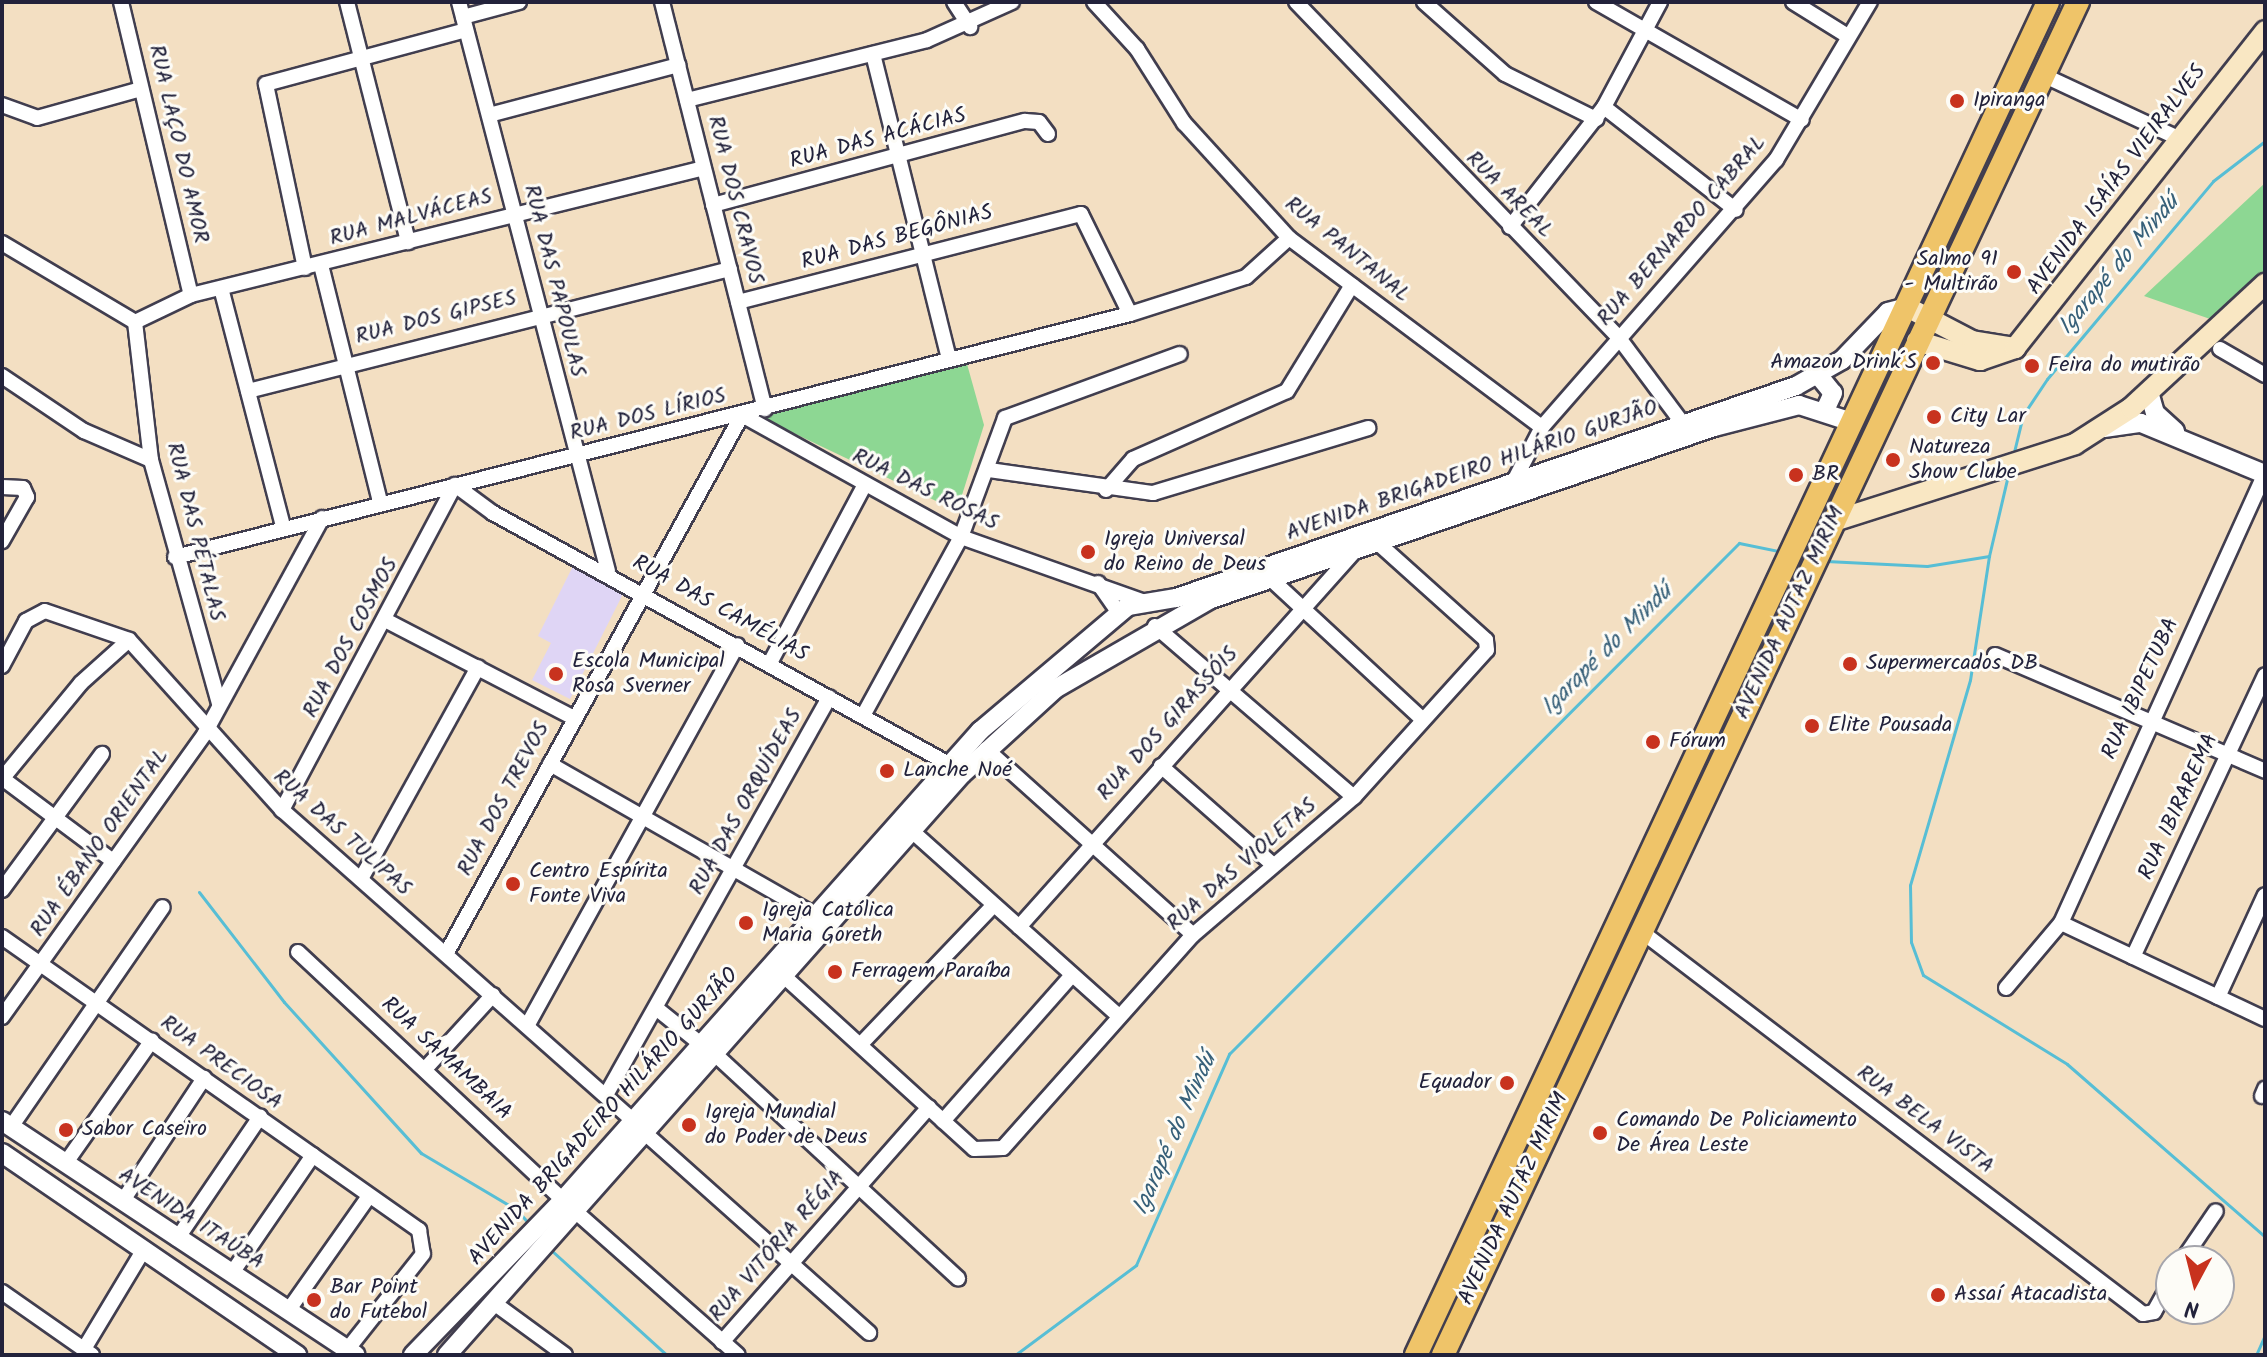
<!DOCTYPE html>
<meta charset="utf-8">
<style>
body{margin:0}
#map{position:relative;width:2267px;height:1357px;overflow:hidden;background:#f3dfc2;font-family:Kalam,sans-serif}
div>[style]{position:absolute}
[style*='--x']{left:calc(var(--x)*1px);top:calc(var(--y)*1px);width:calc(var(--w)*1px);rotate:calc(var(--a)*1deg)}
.built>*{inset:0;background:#dfd5f5}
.green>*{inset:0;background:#8dd793}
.stream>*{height:3px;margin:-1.5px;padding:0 1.5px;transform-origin:1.5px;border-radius:1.5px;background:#57bed5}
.roads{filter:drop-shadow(2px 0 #413e4f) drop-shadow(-2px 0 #413e4f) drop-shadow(0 2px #413e4f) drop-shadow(0 -2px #413e4f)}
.minor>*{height:14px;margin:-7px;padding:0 7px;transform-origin:7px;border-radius:7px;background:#fff}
.tertiary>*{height:18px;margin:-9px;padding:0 9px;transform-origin:9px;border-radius:9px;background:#fff}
.secondary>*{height:20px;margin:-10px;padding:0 10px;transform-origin:10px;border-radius:10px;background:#f9e7c3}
.primary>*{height:22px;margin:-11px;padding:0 11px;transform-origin:11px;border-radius:11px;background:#efc469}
.dots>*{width:22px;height:22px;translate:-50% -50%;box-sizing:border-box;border:4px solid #fdfcf7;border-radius:50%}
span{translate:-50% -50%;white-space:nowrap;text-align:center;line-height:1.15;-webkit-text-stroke:6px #fdfcf7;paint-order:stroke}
.poi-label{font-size:22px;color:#22223b}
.left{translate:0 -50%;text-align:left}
.right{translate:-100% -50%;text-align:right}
.street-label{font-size:22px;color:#22223b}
.water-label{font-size:24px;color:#376079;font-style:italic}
.frame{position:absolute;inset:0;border:4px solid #22223b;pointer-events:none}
.north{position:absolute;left:2155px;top:1245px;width:80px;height:80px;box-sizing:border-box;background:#fdfcf7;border:2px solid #a5a5ac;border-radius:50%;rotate:187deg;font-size:22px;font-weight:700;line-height:32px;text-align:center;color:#22223b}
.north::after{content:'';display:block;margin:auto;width:28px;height:36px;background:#c8321e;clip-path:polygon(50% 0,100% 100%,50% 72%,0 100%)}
</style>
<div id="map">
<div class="built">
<div style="clip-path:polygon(574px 564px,625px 590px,570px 699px,532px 680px,551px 643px,538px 636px)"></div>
</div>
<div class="green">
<div style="clip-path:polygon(2265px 183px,2265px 270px,2213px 320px,2144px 296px)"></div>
<div style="clip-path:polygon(967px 364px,984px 425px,957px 511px,764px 419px,767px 411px)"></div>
</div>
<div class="stream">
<div style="--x:2013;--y:456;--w:42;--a:-76.3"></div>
<div style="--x:2023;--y:415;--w:43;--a:-56.3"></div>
<div style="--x:2047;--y:379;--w:258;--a:-50"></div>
<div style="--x:2213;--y:181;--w:66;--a:-37.6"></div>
<div style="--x:1989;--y:556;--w:125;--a:98.7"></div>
<div style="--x:1970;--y:680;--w:214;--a:106.3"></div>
<div style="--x:1910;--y:885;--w:57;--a:89"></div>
<div style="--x:1911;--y:942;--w:35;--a:70"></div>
<div style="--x:1923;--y:975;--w:169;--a:31.7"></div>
<div style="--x:2067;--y:1064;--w:263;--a:41.1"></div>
<div style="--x:1826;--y:561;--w:101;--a:2.8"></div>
<div style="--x:1927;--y:566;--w:63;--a:-9.2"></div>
<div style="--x:1989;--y:556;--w:83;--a:-76.8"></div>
<div style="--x:199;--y:892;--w:139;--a:52.3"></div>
<div style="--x:284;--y:1002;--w:204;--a:47.8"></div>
<div style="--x:421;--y:1153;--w:112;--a:30.7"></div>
<div style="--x:517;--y:1210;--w:21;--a:49"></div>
<div style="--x:551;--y:1250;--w:156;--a:42.2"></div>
<div style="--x:1015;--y:1355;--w:151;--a:-36.6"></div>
<div style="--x:1136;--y:1265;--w:231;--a:-66.2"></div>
<div style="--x:1229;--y:1054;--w:722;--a:-45.06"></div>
<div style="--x:1739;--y:543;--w:45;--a:11.6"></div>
<div style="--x:2256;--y:1355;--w:22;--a:-66"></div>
</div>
<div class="roads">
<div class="minor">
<div style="--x:121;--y:2;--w:301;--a:76.6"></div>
<div style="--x:347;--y:2;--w:248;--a:75.7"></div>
<div style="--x:459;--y:2;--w:588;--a:75.33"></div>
<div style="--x:662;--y:2;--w:420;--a:75.8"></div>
<div style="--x:954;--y:2;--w:30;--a:57"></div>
<div style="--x:1094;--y:2;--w:64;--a:47.5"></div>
<div style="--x:1137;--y:49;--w:88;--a:57.6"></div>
<div style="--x:1184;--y:123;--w:156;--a:47.6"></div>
<div style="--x:1289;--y:238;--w:316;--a:36.8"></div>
<div style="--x:1296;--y:2;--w:466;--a:46.1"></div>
<div style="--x:1619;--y:338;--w:107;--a:53.3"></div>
<div style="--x:1424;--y:2;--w:108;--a:41.6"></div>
<div style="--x:1505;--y:74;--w:102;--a:26.3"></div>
<div style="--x:1596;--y:2;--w:237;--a:29.8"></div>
<div style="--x:1793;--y:2;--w:62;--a:31.9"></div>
<div style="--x:463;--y:17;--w:58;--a:-15"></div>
<div style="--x:873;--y:54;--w:314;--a:76"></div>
<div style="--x:2043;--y:75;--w:147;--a:25"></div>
<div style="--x:687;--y:100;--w:247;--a:-14"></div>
<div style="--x:927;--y:40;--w:93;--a:-24.1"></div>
<div style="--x:2;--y:105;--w:37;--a:20"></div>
<div style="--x:37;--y:118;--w:108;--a:-15.6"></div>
<div style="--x:1604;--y:107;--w:167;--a:38"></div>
<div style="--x:489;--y:115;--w:196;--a:-14.8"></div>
<div style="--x:713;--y:205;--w:323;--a:-15.1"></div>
<div style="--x:1025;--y:121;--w:14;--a:4"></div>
<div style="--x:1039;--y:122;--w:15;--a:53"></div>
<div style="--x:1510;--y:227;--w:152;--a:-51.9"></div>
<div style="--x:1604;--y:107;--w:119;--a:-61.9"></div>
<div style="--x:2;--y:243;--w:155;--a:30.7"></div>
<div style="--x:321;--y:265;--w:243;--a:76"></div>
<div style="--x:305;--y:268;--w:188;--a:-102"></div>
<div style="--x:266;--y:84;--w:207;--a:-15.1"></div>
<div style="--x:221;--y:288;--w:249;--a:75.4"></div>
<div style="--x:738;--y:302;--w:354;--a:-14.4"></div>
<div style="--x:1081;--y:214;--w:111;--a:63.9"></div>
<div style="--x:135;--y:322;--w:62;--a:-25.7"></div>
<div style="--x:191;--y:295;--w:528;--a:-13.9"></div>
<div style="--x:135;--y:322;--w:139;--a:83.4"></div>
<div style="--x:151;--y:460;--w:253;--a:74.4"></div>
<div style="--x:2220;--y:349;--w:52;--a:30"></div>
<div style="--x:2;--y:376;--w:99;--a:33.9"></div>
<div style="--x:84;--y:431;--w:73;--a:23.4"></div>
<div style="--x:248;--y:391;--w:497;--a:-14.2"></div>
<div style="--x:989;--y:470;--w:166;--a:8"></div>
<div style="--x:1153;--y:493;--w:225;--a:-16.8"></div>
<div style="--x:1515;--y:479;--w:59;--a:-62.6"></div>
<div style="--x:1542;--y:427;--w:355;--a:-48.8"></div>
<div style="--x:1776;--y:160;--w:184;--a:-59.3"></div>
<div style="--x:2;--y:487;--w:21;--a:3"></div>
<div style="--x:23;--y:488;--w:10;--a:66"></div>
<div style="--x:27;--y:497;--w:51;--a:119.6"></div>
<div style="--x:1106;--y:490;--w:41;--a:-48.9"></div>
<div style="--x:1133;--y:459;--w:168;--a:-23.8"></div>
<div style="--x:1287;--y:391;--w:124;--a:-58.5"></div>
<div style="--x:175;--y:557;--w:985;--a:-14.28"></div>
<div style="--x:1130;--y:314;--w:122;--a:-17.7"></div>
<div style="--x:1246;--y:277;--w:58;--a:-42.2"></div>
<div style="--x:1272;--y:580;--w:205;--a:42.8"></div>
<div style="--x:1098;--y:583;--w:38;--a:55"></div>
<div style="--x:387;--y:621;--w:208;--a:27.4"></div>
<div style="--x:1155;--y:626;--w:262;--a:40.7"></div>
<div style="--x:1995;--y:655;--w:294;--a:23.2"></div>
<div style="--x:771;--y:661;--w:196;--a:-62"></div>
<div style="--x:2;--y:666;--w:51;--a:-61.9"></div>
<div style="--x:26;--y:621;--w:21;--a:-28"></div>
<div style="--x:45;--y:611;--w:89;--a:19"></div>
<div style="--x:129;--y:640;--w:229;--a:48"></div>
<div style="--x:282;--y:810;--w:470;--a:41.5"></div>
<div style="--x:864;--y:714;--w:202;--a:-61.3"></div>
<div style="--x:961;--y:537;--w:127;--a:-69.7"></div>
<div style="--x:1005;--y:418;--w:186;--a:-20.1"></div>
<div style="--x:986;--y:749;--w:278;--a:41.9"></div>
<div style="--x:550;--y:764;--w:305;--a:29.7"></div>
<div style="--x:1161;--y:766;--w:147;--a:41.4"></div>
<div style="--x:2;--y:778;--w:139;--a:36.8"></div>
<div style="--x:2;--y:779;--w:124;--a:-50.5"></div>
<div style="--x:81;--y:683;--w:64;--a:-41.9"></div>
<div style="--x:282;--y:810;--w:368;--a:-62"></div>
<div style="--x:455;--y:485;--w:47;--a:36.4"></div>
<div style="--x:493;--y:513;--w:529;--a:28.84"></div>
<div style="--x:913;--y:832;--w:276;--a:41.8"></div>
<div style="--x:361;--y:879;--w:242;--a:-61.1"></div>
<div style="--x:2;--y:890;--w:169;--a:-53.7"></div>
<div style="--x:2061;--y:923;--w:494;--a:-65.6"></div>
<div style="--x:2061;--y:923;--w:225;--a:25.2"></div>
<div style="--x:1019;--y:927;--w:501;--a:-48.23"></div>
<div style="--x:1642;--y:932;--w:630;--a:37.32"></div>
<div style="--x:2143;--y:1314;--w:11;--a:-10"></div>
<div style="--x:2154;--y:1312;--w:35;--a:-61"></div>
<div style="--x:2;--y:937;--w:510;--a:35.09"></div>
<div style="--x:419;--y:1230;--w:24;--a:81"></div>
<div style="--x:423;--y:1254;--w:122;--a:128.4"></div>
<div style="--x:298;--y:952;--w:363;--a:43.1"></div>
<div style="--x:446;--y:954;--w:615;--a:-61.23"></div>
<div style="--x:742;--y:415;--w:251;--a:29.1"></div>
<div style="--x:961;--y:537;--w:195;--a:19.5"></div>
<div style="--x:2133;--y:957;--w:311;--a:-64.9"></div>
<div style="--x:786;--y:978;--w:254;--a:42.3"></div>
<div style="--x:974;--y:1149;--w:29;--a:-2"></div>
<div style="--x:1003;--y:1148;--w:285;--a:-48.3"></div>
<div style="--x:1193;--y:935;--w:212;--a:-40.6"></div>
<div style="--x:1354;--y:797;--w:198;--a:-47.9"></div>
<div style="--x:1487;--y:650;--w:10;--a:-96"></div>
<div style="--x:1486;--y:640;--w:144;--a:-138.1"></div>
<div style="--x:2006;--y:988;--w:85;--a:-49.8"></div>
<div style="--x:2218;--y:997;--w:112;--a:-65.3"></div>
<div style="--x:656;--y:1008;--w:59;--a:38.8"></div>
<div style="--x:2;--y:1017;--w:349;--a:-54.4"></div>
<div style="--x:205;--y:733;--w:245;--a:-61.4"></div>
<div style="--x:527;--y:1026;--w:435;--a:-61.1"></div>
<div style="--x:861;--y:1044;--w:192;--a:-46.3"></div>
<div style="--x:717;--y:1056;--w:328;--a:42.7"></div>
<div style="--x:426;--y:1068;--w:99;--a:-47.5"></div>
<div style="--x:606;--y:1095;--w:456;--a:-60.7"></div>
<div style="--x:2262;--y:1096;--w:8;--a:-67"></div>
<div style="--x:943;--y:1121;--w:195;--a:-48.5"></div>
<div style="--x:11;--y:1127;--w:267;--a:-55.4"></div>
<div style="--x:646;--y:1134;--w:299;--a:41.7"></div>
<div style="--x:65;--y:1164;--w:151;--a:-54.9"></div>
<div style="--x:122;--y:1202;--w:149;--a:-56.5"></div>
<div style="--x:575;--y:1211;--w:217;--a:41.5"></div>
<div style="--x:177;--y:1239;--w:148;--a:-55.8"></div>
<div style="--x:2182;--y:1261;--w:60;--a:-55.8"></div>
<div style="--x:232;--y:1273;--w:143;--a:-55.5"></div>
<div style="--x:2;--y:1292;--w:110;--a:35"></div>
<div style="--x:494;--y:1303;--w:88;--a:36.2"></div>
<div style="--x:288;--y:1311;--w:141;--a:-54.8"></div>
<div style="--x:722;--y:1342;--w:313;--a:-48.6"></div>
<div style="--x:84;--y:1349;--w:114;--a:-59"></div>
</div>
<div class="tertiary">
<div style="--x:1819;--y:376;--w:22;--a:51"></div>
<div style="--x:1833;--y:393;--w:19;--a:115"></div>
<div style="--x:2149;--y:392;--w:22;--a:74"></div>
<div style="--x:2155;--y:413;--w:27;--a:42"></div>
<div style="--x:2104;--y:428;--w:37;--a:-8"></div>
<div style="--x:2141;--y:423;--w:134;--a:22.4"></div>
<div style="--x:2;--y:1121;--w:424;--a:33.5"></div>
<div style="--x:2;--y:1153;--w:358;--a:34.4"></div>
<div style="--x:413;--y:1355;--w:216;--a:-45.9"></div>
<div style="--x:563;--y:1200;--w:628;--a:-48.36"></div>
<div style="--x:980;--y:731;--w:194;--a:-40.2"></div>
<div style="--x:1128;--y:606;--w:49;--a:-9.5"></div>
<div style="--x:1176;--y:598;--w:655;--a:-18.88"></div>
<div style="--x:1796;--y:386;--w:53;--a:-29.5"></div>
<div style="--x:1842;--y:360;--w:66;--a:-46.2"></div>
<div style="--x:1888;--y:312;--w:20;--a:-15"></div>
<div style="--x:447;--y:1355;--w:776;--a:-48.45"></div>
<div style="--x:962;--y:774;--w:126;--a:-42.4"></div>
<div style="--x:1055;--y:689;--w:180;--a:-30"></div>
<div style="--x:1211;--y:599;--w:532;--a:-18.88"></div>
<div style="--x:1714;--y:427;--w:88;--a:-14.5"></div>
<div style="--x:1799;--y:405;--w:56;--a:17.8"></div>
</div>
<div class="secondary">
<div style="--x:1907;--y:307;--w:73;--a:27.6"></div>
<div style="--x:1972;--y:341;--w:44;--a:9.2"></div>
<div style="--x:1917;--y:341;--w:66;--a:16.8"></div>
<div style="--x:1980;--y:360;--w:37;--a:-19"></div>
<div style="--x:2015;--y:348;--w:404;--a:-51.7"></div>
<div style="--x:1831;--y:522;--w:256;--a:-17.7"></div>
<div style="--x:2075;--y:444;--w:67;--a:-32.7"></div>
<div style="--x:2131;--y:408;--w:183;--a:-42.8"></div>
</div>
<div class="primary">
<div style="--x:1416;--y:1355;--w:1493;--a:-64.96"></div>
<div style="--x:1443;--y:1355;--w:1495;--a:-64.86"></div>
</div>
</div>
<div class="dots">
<div style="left:1957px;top:101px;background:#c8321e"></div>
<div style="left:2014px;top:272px;background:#c8321e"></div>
<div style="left:1933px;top:363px;background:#c8321e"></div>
<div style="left:2032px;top:366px;background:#c8321e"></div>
<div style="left:1934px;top:417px;background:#c8321e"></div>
<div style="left:1893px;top:460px;background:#c8321e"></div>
<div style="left:1796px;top:475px;background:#c8321e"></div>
<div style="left:1088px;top:552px;background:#c8321e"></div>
<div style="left:1850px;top:664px;background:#c8321e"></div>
<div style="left:556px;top:674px;background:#c8321e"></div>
<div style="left:1812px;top:726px;background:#c8321e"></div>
<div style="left:1653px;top:742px;background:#c8321e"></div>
<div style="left:887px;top:771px;background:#c8321e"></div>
<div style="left:513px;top:884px;background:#c8321e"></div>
<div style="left:746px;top:923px;background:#c8321e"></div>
<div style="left:835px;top:972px;background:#c8321e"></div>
<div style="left:1507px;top:1083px;background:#c8321e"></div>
<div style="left:689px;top:1125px;background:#c8321e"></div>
<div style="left:66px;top:1130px;background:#c8321e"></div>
<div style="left:1600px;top:1133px;background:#c8321e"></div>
<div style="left:1938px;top:1295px;background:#c8321e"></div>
<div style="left:314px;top:1300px;background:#c8321e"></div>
</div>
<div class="poi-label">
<span class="left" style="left:1973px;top:101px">Ipiranga</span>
<span class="right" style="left:1998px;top:272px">Salmo 91<br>- Multirão</span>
<span class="right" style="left:1917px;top:363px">Amazon Drink´S</span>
<span class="left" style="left:2048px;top:366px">Feira do mutirão</span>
<span class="left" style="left:1950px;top:417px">City Lar</span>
<span class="left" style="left:1909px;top:460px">Natureza<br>Show Clube</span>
<span class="left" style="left:1812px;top:475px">BR</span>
<span class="left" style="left:1104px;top:552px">Igreja Universal<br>do Reino de Deus</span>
<span class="left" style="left:572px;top:674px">Escola Municipal<br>Rosa Sverner</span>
<span class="left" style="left:1866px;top:664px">Supermercados DB</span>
<span class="left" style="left:1828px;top:726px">Elite Pousada</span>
<span class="left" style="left:1669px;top:742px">Fórum</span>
<span class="left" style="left:903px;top:771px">Lanche Noé</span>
<span class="left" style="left:529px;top:884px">Centro Espírita<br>Fonte Viva</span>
<span class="left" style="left:762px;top:923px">Igreja Católica<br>Maria Goreth</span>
<span class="left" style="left:851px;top:972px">Ferragem Paraíba</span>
<span class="right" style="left:1491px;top:1083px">Equador</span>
<span class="left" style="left:705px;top:1125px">Igreja Mundial<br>do Poder de Deus</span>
<span class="left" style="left:1616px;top:1133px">Comando De Policiamento<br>De Área Leste</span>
<span class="left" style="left:82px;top:1130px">Sabor Caseiro</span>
<span class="left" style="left:330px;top:1300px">Bar Point<br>do Futebol</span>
<span class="left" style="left:1954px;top:1295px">Assaí Atacadista</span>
</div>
<div class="street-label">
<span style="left:878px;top:139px;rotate:-15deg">RUA DAS ACÁCIAS</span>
<span style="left:178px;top:144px;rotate:77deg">RUA LAÇO DO AMOR</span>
<span style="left:2117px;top:180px;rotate:-53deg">AVENIDA ISAÍAS VIEIRALVES</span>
<span style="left:1509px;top:195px;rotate:45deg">RUA AREAL</span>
<span style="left:735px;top:200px;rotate:76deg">RUA DOS CRAVOS</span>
<span style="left:411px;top:218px;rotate:-15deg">RUA MALVÁCEAS</span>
<span style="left:1682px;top:231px;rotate:-49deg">RUA BERNARDO CABRAL</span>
<span style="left:897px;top:238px;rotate:-15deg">RUA DAS BEGÔNIAS</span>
<span style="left:1347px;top:250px;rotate:39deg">RUA PANTANAL</span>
<span style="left:554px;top:281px;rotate:76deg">RUA DAS PAPOULAS</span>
<span style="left:436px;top:318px;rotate:-14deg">RUA DOS GIPSES</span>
<span style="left:648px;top:415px;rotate:-14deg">RUA DOS LÍRIOS</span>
<span style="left:1472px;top:471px;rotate:-19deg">AVENIDA BRIGADEIRO HILÁRIO GURJÃO</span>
<span style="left:925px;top:490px;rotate:26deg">RUA DAS ROSAS</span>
<span style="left:195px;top:532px;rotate:76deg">RUA DAS PÉTALAS</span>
<span style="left:720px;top:609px;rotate:29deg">RUA DAS CAMÉLIAS</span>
<span style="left:1790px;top:613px;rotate:-65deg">AVENIDA AUTAZ MIRIM</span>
<span style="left:351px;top:638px;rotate:-62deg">RUA DOS COSMOS</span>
<span style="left:2141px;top:689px;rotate:-65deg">RUA IBIPETUBA</span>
<span style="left:1168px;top:724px;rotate:-48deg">RUA DOS GIRASSÓIS</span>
<span style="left:504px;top:799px;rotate:-62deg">RUA DOS TREVOS</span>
<span style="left:746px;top:802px;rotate:-61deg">RUA DAS ORQUÍDEAS</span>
<span style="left:2179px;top:807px;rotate:-65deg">RUA IBIRAREMA</span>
<span style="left:342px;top:833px;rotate:42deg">RUA DAS TULIPAS</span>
<span style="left:100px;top:843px;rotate:-55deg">RUA ÉBANO ORIENTAL</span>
<span style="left:1242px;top:865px;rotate:-41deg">RUA DAS VIOLETAS</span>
<span style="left:446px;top:1059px;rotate:43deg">RUA SAMAMBAIA</span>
<span style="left:221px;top:1063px;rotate:36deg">RUA PRECIOSA</span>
<span style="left:604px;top:1117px;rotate:-48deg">AVENIDA BRIGADEIRO HILÁRIO GURJÃO</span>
<span style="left:1925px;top:1120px;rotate:37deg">RUA BELA VISTA</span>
<span style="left:1514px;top:1199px;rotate:-65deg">AVENIDA AUTAZ MIRIM</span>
<span style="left:191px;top:1219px;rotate:33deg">AVENIDA ITAÚBA</span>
<span style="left:777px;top:1246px;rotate:-49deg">RUA VITÓRIA RÉGIA</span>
</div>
<div class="water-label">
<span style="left:2119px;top:265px;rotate:-50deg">Igarapé do Mindú</span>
<span style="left:1607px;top:650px;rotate:-45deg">Igarapé do Mindú</span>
<span style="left:1175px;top:1134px;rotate:-66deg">Igarapé do Mindú</span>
</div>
<div class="frame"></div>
<div class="north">N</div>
</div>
